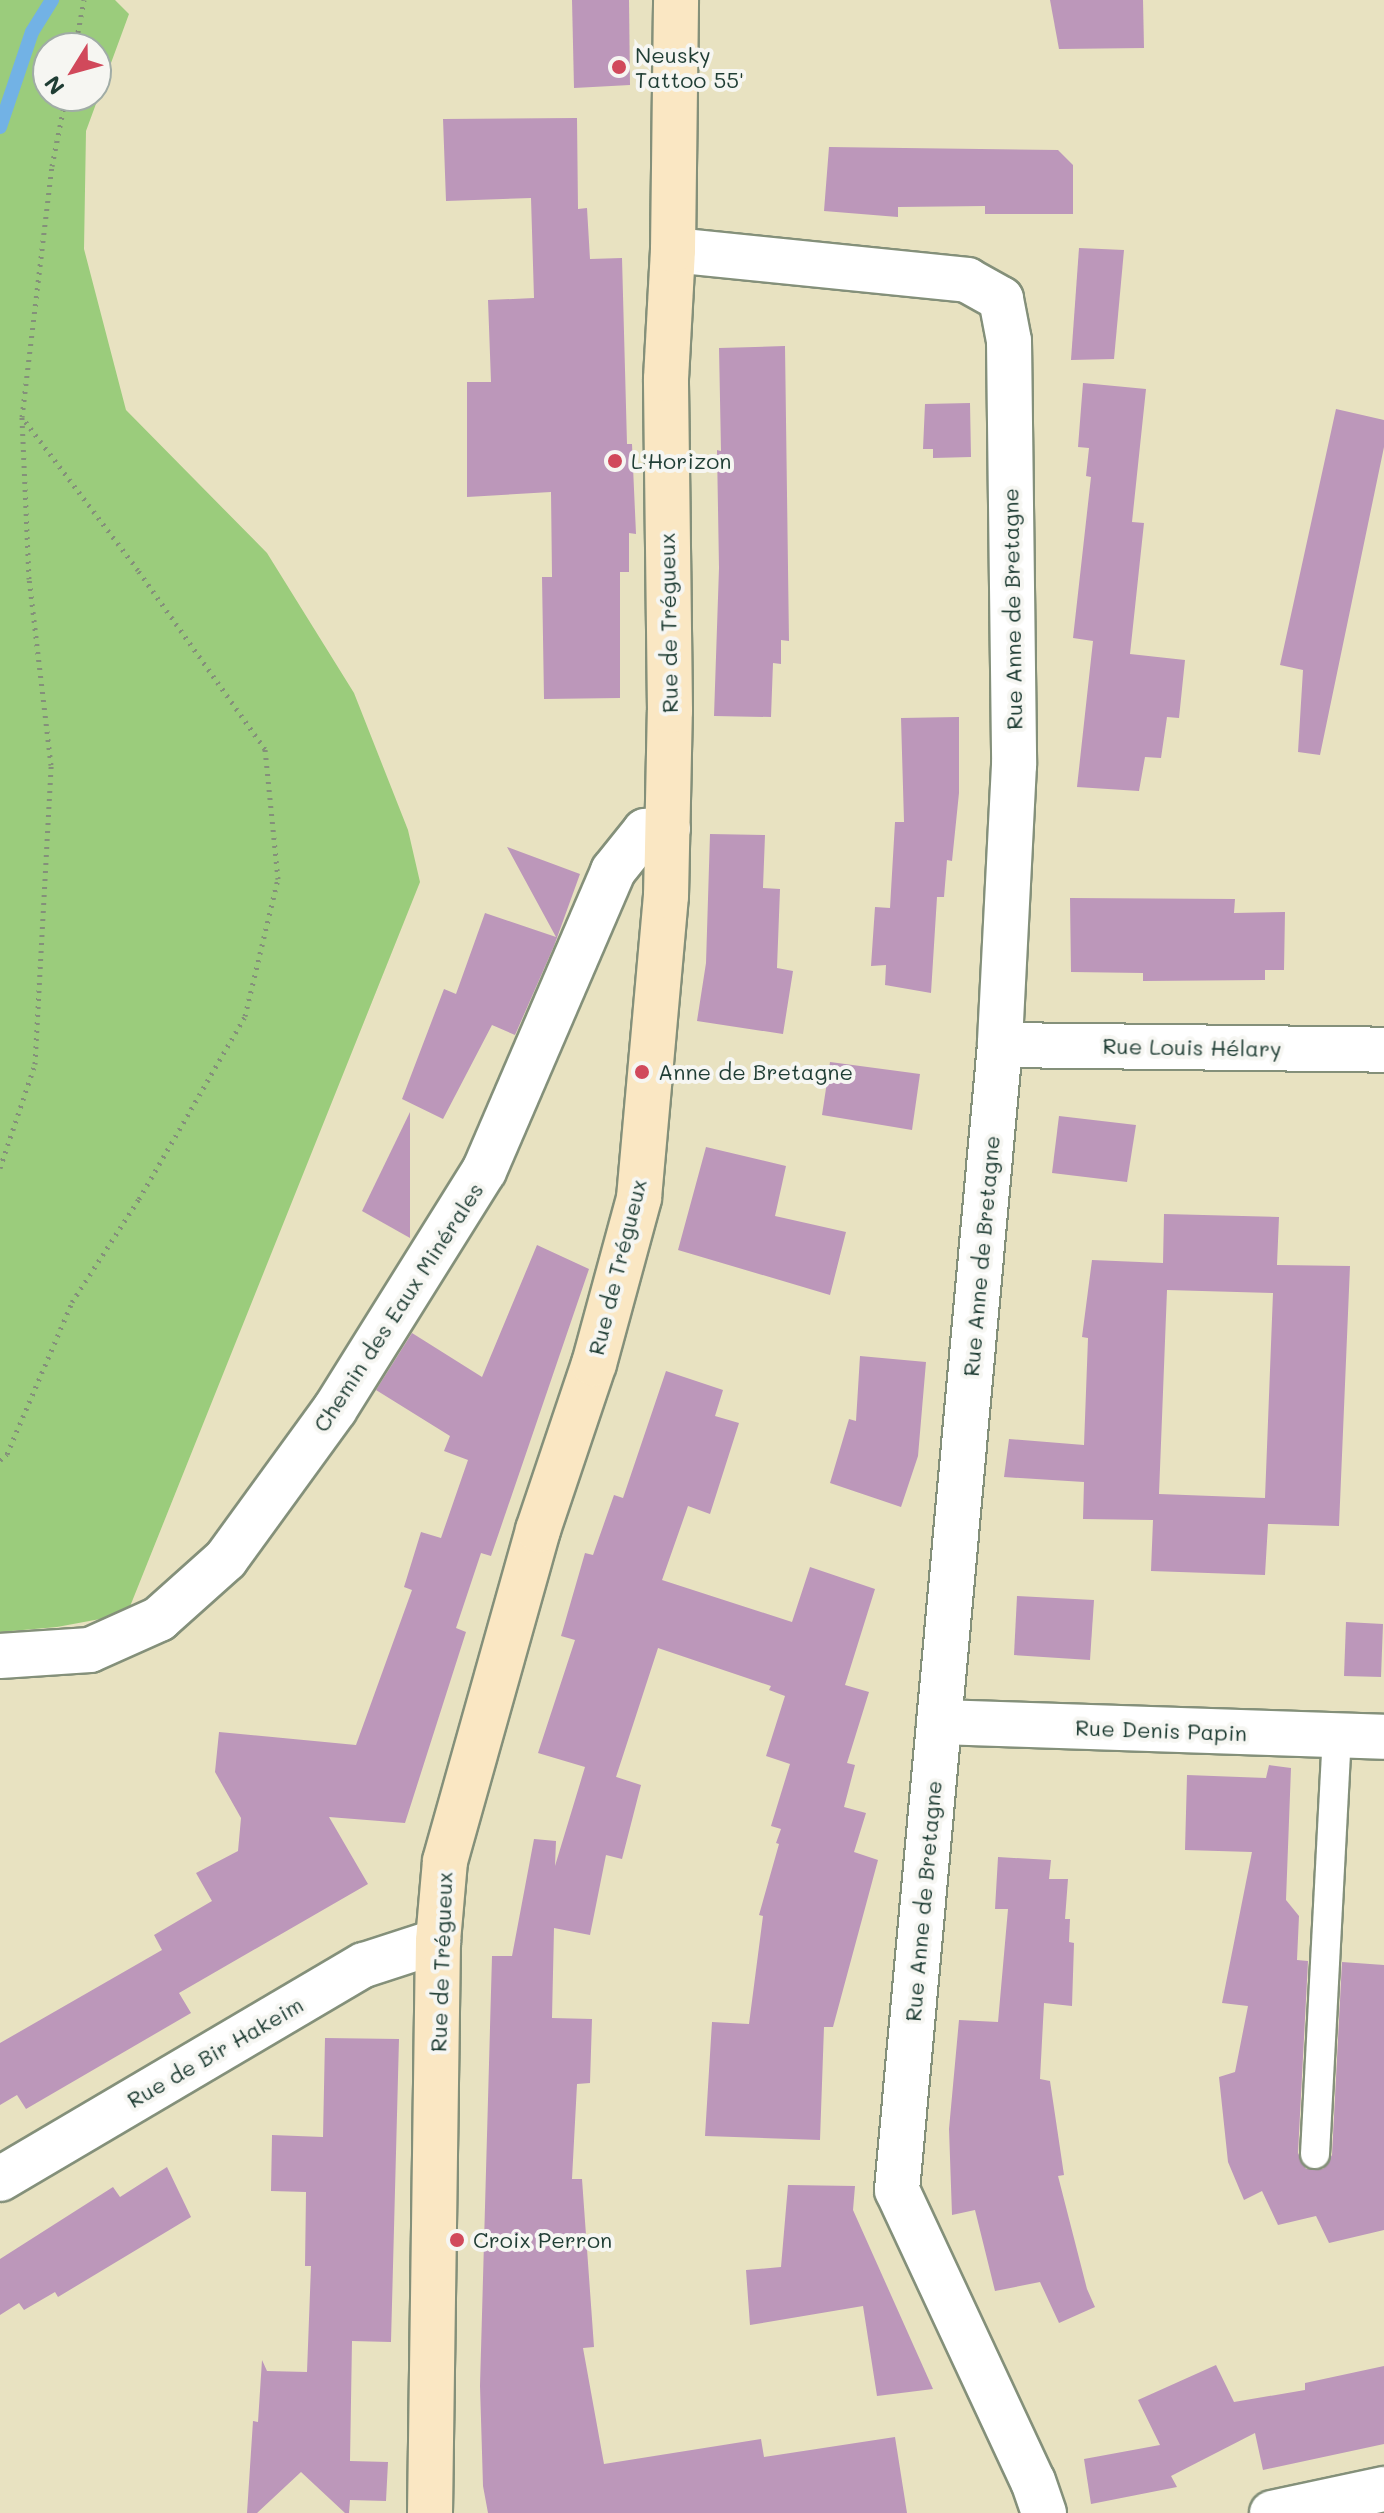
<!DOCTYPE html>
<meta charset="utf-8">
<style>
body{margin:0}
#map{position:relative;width:1384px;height:2513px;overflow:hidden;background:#e8e2c1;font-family:Mali,sans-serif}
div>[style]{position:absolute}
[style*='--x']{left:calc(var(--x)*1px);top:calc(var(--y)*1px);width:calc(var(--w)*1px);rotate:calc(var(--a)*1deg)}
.green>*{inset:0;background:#9bcc7c}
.stream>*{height:14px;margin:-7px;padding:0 7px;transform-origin:7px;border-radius:7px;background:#72b2e5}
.building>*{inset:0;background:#bc97ba}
.path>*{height:5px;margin-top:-2.5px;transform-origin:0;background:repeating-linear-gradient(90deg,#84907a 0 2px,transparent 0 8px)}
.roads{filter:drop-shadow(2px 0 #84907a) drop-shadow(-2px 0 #84907a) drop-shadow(0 2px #84907a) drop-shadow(0 -2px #84907a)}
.service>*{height:28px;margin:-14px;padding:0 14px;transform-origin:14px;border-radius:14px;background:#fff}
.minor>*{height:44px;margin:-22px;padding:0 22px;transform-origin:22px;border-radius:22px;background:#fff}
.tertiary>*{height:44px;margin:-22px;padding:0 22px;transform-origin:22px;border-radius:22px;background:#fff}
.secondary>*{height:44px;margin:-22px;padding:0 22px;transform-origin:22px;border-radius:22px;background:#fae7c3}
.dots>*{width:22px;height:22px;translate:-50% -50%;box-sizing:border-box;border:4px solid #f6f6f2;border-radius:50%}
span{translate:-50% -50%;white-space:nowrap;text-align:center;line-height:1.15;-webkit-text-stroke:8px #f6f6f2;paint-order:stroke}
.poi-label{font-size:22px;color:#1f3d34}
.left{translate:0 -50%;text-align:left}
.street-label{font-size:22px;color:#1f3d34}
.north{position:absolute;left:32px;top:32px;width:80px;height:80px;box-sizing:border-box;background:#f6f6f2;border:2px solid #a0aca6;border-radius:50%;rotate:233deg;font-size:22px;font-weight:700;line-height:32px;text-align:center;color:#1f3d34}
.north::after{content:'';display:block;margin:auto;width:28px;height:36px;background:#d1495b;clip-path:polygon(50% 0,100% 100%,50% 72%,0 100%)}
</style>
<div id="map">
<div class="green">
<div style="clip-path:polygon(evenodd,0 0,115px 0,129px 14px,86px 131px,84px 249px,126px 410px,267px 553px,354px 693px,408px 830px,420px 882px,127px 1614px,57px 1627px,0 1632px,0 0,48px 48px,96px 48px,96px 96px,48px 96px,48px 48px)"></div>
</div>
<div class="stream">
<div style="--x:0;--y:127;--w:100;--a:-71.4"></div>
<div style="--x:32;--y:32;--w:38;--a:-58"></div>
</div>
<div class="building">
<div style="clip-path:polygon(572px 0,629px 0,630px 85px,574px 88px)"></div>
<div style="clip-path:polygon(1050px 0,1143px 0,1144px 48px,1059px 49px)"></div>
<div style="clip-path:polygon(577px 118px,578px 209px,587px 208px,590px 259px,622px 258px,627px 444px,632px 444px,636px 534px,629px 533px,629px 572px,620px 572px,620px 698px,544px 699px,542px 577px,552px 577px,551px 492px,467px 497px,467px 382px,491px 382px,488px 300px,534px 298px,531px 198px,446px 201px,443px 119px)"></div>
<div style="clip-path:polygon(829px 147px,1058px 150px,1073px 165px,1073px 214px,985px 214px,985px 206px,898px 207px,898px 217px,824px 211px)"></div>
<div style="clip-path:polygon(1079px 248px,1124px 250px,1114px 359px,1071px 360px)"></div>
<div style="clip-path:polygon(785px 346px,789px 641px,781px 640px,781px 664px,773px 663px,771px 717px,714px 716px,719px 568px,717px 450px,721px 451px,719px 348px)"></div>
<div style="clip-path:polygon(1083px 383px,1146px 389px,1132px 522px,1144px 523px,1130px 654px,1185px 660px,1179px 718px,1167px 717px,1161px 758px,1145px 757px,1139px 791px,1077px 787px,1093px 641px,1073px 638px,1091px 477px,1086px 476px,1089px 448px,1078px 447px)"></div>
<div style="clip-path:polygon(970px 403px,971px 457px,933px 458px,933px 449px,923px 449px,925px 404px)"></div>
<div style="clip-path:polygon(1336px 409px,1384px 420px,1384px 447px,1320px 755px,1298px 752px,1303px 670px,1280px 665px)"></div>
<div style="clip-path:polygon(959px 717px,959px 793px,952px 861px,947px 860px,944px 897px,937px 897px,931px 993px,885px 985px,886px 965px,871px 966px,875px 907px,890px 908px,895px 822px,904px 822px,901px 718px)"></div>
<div style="clip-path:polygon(710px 834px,765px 835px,763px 888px,780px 889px,777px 968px,793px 971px,783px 1034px,697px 1021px,706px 963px)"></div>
<div style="clip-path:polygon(507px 847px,580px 874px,554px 946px,515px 1035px,492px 1025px,443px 1119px,402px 1099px,444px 989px,456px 994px,485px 913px,556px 937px)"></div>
<div style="clip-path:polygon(1070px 898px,1235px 899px,1234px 913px,1285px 912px,1284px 970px,1265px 970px,1265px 980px,1143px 981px,1143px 973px,1071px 972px)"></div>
<div style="clip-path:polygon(830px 1062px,920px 1074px,912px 1130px,822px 1115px)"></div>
<div style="clip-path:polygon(410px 1112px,410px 1238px,362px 1211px)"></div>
<div style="clip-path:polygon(1059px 1116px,1136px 1125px,1127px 1182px,1052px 1173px)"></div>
<div style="clip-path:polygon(706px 1147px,786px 1166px,775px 1216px,846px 1232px,830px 1295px,678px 1250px)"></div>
<div style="clip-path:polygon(evenodd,1164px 1214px,1279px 1217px,1277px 1265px,1350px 1266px,1339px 1526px,1268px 1524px,1265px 1575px,1151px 1571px,1153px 1520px,1083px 1519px,1084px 1482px,1004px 1477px,1009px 1439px,1084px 1445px,1088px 1338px,1082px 1337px,1092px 1260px,1163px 1263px,1164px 1214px,1167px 1290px,1273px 1293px,1265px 1498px,1159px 1494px,1167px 1290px)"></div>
<div style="clip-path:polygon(537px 1245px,589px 1269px,491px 1556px,481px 1553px,456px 1628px,466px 1632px,405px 1823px,329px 1817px,368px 1884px,179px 1993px,191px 2013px,26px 2109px,17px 2095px,0 2105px,0 2043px,162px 1950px,154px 1935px,212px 1901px,196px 1873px,238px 1851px,241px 1818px,215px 1772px,219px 1732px,356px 1745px,412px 1590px,404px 1587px,421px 1532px,441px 1538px,468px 1460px,444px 1451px,450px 1436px,376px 1390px,412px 1333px,482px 1377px)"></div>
<div style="clip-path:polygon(860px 1356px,926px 1362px,918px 1456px,901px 1507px,830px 1483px,849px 1419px,856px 1421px)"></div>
<div style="clip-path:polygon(666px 1371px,723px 1390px,715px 1416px,739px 1423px,710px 1514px,688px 1506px,662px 1580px,792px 1622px,810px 1567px,875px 1589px,845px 1685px,869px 1692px,847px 1763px,855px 1765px,844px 1807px,866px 1813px,854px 1852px,878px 1860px,833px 2027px,824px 2027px,820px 2140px,705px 2136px,712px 2022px,749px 2024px,763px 1916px,759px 1915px,779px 1844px,776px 1843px,781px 1829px,771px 1826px,790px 1764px,766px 1756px,785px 1696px,769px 1690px,771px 1686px,658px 1648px,616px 1777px,604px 1773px,641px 1785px,622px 1859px,606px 1855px,590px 1935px,554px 1928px,552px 2018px,592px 2019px,590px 2083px,577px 2084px,572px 2179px,582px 2179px,594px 2347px,583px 2348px,604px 2464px,761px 2439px,764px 2457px,895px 2437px,907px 2513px,488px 2513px,483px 2486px,480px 2386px,492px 1956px,512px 1956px,534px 1839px,556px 1841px,555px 1866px,585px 1767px,538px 1753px,575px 1640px,561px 1636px,585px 1553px,593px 1555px,614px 1495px,623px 1498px)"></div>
<div style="clip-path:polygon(1017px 1596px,1094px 1600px,1090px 1660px,1014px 1655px)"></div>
<div style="clip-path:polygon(1346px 1622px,1383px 1624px,1381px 1677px,1344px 1676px)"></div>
<div style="clip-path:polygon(1269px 1765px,1291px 1768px,1286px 1900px,1299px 1916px,1297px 1960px,1308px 1961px,1298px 2153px,1306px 2169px,1323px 2169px,1332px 2155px,1342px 1962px,1384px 1965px,1384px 2230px,1329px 2243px,1316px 2216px,1278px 2225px,1262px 2191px,1244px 2200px,1228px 2162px,1219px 2077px,1235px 2072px,1248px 2006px,1222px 2003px,1252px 1852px,1185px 1850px,1187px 1775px,1266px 1778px)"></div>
<div style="clip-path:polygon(998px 1857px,1051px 1860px,1049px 1879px,1068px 1879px,1065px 1919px,1070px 1919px,1069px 1942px,1074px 1943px,1072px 2006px,1044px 2003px,1040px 2079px,1050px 2081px,1064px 2175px,1058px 2176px,1087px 2289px,1095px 2307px,1059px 2323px,1040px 2282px,995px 2291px,975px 2210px,952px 2215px,949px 2129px,959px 2020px,998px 2022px,1008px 1909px,995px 1909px)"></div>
<div style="clip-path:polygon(325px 2038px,399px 2039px,391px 2342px,352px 2341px,350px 2461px,388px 2462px,386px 2501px,350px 2500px,349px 2513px,345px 2513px,301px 2472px,257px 2513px,247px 2513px,253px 2421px,258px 2422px,262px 2360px,267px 2371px,307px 2372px,311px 2266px,305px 2266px,306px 2192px,271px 2191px,272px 2135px,323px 2137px)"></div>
<div style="clip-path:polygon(167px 2167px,191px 2217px,58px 2297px,55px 2292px,24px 2310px,19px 2303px,0 2315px,0 2259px,113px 2187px,120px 2197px)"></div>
<div style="clip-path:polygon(788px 2185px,855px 2186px,853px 2210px,933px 2389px,877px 2396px,863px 2306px,750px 2325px,746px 2270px,781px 2267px)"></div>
<div style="clip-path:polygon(1216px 2365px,1234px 2402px,1305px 2390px,1305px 2383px,1384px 2366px,1384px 2444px,1263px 2470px,1255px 2433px,1171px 2476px,1177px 2487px,1091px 2504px,1084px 2459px,1160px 2445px,1138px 2400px)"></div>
</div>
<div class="path">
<div style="--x:75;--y:48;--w:49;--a:-79.4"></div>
<div style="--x:0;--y:1168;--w:110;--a:-71.4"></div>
<div style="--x:35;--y:1064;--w:299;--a:-86.9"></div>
<div style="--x:51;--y:765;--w:187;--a:-96.7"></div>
<div style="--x:29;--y:579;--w:162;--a:-92.5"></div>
<div style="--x:22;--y:417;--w:253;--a:-83.2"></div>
<div style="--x:52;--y:166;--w:71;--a:-78.7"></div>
<div style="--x:0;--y:1460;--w:9;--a:-41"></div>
<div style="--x:7;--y:1454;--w:165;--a:-66.8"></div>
<div style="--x:72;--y:1302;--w:123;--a:-57"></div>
<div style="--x:139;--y:1199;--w:211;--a:-59.9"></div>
<div style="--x:245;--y:1016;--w:141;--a:-76.5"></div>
<div style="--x:278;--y:879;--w:131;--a:-95.7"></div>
<div style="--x:265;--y:749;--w:219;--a:-125.4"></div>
<div style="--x:138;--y:570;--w:192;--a:-127.2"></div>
</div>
<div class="roads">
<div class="service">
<div style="--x:1315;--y:2154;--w:420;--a:-87"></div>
</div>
<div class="minor">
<div style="--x:673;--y:250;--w:296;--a:5.8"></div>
<div style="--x:967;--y:280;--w:39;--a:29"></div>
<div style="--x:1001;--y:299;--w:43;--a:79.2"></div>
<div style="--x:1009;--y:341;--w:424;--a:89.3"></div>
<div style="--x:1014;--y:765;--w:280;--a:92.9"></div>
<div style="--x:1000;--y:1045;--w:1150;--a:95.14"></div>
<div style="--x:897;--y:2190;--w:321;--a:65"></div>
<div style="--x:1033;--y:2481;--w:34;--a:71"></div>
<div style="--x:1000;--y:1045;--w:384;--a:0.7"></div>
<div style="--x:0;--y:1656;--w:90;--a:-3.8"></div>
<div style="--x:90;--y:1650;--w:76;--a:-24.2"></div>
<div style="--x:159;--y:1619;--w:90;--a:-41.8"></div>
<div style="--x:226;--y:1559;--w:185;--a:-54"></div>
<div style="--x:335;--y:1409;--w:281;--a:-58"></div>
<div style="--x:484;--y:1171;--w:327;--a:-66.7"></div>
<div style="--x:613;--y:871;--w:51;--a:-51.3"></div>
<div style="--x:645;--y:831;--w:23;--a:-5"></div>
<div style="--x:939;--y:1722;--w:445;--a:1.9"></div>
<div style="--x:0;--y:2179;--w:422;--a:-30.5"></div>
<div style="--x:364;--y:1965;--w:78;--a:-18"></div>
</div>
<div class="tertiary">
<div style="--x:1272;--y:2513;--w:115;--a:-12.1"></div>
</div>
<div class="secondary">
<div style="--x:430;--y:2513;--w:572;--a:-89.2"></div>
<div style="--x:438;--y:1941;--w:80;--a:-85"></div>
<div style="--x:445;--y:1861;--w:344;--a:-74.3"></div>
<div style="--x:538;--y:1530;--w:175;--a:-71.4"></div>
<div style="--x:594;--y:1364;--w:172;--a:-74.8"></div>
<div style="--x:639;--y:1198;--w:303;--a:-84.9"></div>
<div style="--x:666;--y:896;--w:185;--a:-88.8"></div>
<div style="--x:670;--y:711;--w:332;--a:-90.7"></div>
<div style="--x:666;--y:379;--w:129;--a:-86.9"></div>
<div style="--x:673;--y:250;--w:250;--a:-89.3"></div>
</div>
</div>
<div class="dots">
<div style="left:619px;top:67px;background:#d1495b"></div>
<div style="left:615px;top:461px;background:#d1495b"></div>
<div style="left:642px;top:1072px;background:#d1495b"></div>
<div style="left:457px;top:2240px;background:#d1495b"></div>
</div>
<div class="poi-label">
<span class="left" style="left:635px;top:67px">Neusky<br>Tattoo 55'</span>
<span class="left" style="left:631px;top:461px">L'Horizon</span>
<span class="left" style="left:658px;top:1072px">Anne de Bretagne</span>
<span class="left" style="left:473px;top:2240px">Croix Perron</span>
</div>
<div class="street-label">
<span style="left:1012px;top:609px;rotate:-91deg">Rue Anne de Bretagne</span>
<span style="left:668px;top:623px;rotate:-91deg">Rue de Trégueux</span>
<span style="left:1192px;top:1047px;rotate:1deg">Rue Louis Hélary</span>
<span style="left:981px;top:1256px;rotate:-85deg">Rue Anne de Bretagne</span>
<span style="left:617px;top:1267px;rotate:-76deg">Rue de Trégueux</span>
<span style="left:398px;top:1307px;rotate:-57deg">Chemin des Eaux Minérales</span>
<span style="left:1161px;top:1730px;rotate:2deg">Rue Denis Papin</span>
<span style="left:923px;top:1901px;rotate:-85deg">Rue Anne de Bretagne</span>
<span style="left:441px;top:1962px;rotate:-88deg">Rue de Trégueux</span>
<span style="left:215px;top:2052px;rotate:-30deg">Rue de Bir Hakeim</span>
</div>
<div class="north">N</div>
</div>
